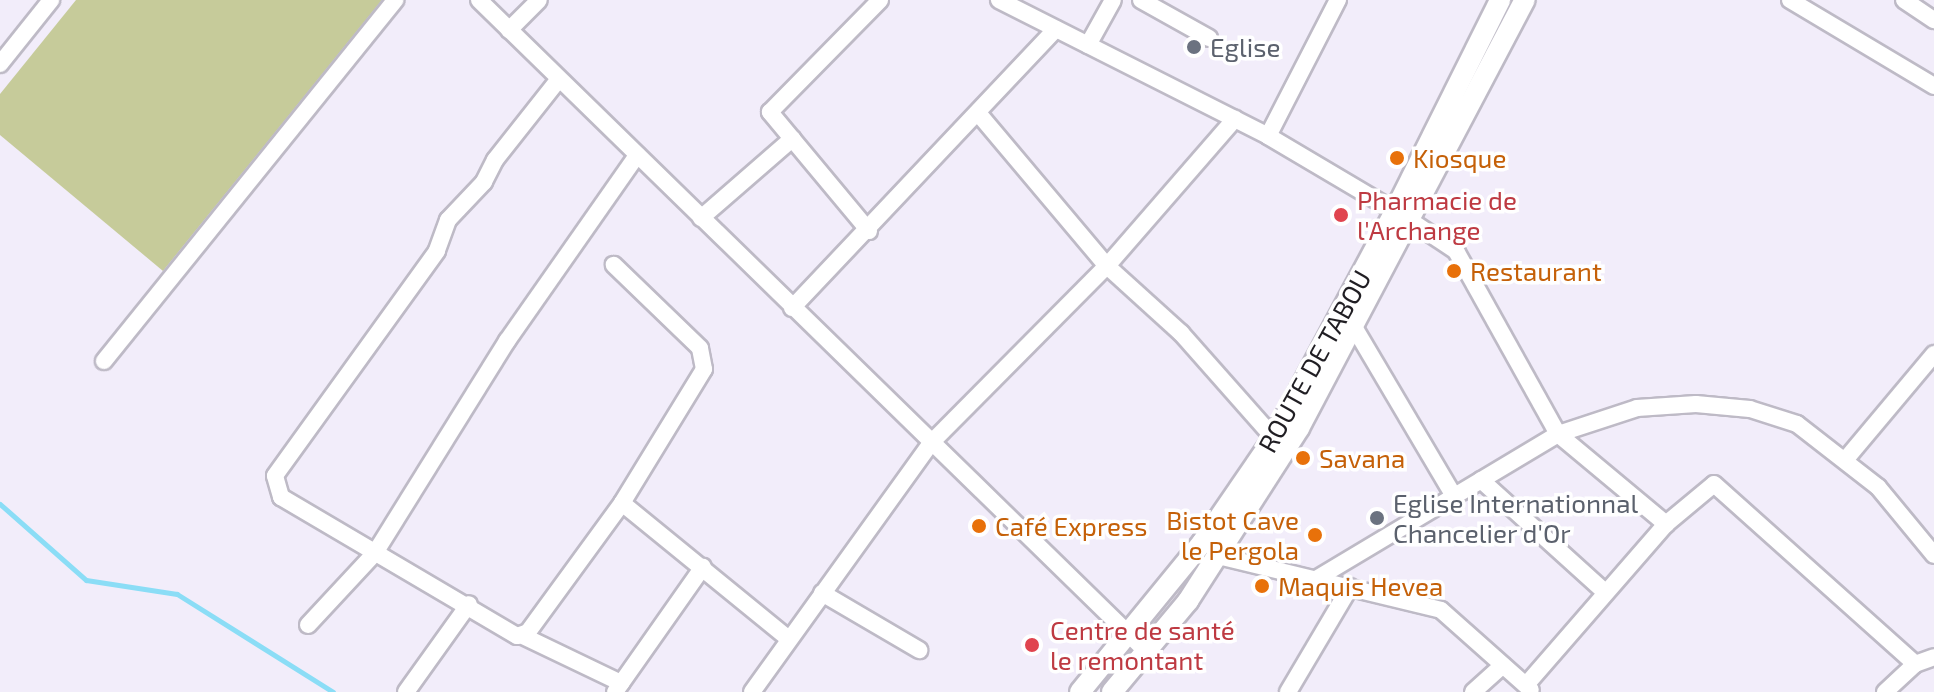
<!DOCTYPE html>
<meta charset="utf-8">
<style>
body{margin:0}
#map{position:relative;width:1934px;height:692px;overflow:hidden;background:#f2edfa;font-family:"Exo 2",sans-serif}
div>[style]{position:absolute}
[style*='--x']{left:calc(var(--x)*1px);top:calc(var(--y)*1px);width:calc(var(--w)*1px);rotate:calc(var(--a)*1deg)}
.green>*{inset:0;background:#c6cb9a}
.stream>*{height:5px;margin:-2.5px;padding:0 2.5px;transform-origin:2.5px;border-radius:2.5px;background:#8bddf6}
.roads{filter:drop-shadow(2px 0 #bebac6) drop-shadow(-2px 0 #bebac6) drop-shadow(0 2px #bebac6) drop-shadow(0 -2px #bebac6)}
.minor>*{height:16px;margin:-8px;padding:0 8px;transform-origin:8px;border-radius:8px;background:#fff}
.major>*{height:20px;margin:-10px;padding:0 10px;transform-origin:10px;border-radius:10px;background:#fff}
.dots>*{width:22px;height:22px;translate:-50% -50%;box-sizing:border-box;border:4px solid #fff;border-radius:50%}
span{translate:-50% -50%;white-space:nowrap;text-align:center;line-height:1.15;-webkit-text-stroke:7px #fff;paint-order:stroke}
.worship-label{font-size:26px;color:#5b616d}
.left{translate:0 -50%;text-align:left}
.food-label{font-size:26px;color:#c56008}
.right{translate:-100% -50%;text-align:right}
.health-label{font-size:26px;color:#be3a42}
.street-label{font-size:26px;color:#201e23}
</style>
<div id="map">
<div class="green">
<div style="clip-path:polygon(76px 0,382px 0,163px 271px,0 135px,0 94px)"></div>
</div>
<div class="stream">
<div style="--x:0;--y:504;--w:115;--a:41.5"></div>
<div style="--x:86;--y:580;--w:92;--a:8.7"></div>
<div style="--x:177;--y:594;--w:184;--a:32.1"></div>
</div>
<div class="roads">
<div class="minor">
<div style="--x:479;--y:0;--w:932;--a:44.3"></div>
<div style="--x:999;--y:0;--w:301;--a:26.8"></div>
<div style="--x:1268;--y:136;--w:147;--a:30.6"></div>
<div style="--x:1141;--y:0;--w:78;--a:29.2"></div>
<div style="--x:1790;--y:0;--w:168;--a:30.8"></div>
<div style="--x:1904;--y:0;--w:36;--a:34"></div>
<div style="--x:509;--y:30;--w:42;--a:-45"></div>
<div style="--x:1088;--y:45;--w:51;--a:-60.9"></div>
<div style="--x:0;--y:64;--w:82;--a:-51.4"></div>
<div style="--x:559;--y:79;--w:103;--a:128.3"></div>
<div style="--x:495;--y:160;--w:25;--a:117"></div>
<div style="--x:484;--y:182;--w:52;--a:133.5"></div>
<div style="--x:448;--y:220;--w:33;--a:110"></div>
<div style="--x:437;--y:251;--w:277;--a:125.8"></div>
<div style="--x:275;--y:476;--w:22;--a:74"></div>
<div style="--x:281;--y:497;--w:274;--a:30.5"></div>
<div style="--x:517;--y:636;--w:12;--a:-20"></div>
<div style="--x:528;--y:632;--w:160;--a:-53.9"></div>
<div style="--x:622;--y:503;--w:157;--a:-58.5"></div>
<div style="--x:704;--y:369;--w:21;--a:-101"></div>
<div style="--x:700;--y:348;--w:120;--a:-136"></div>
<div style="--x:978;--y:113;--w:200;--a:49.9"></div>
<div style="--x:1107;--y:266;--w:100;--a:42.2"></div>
<div style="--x:1181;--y:333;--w:140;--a:48.5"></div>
<div style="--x:1268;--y:136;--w:153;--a:-62.8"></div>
<div style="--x:701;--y:218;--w:121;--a:-41"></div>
<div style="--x:1411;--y:221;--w:54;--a:33.7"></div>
<div style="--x:1456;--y:251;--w:210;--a:60.9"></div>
<div style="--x:1558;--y:434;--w:141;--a:39.8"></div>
<div style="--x:869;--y:231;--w:155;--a:-129.8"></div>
<div style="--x:770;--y:112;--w:157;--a:-45.5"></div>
<div style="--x:792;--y:308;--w:384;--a:-46.6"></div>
<div style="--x:1354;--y:327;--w:196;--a:59.4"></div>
<div style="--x:104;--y:361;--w:464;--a:-51.1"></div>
<div style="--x:1846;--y:459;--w:137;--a:-50"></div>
<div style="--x:1481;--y:480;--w:167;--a:42.1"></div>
<div style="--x:622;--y:503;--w:215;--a:39.2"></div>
<div style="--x:1218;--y:556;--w:229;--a:13.6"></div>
<div style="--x:1441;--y:610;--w:120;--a:41.6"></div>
<div style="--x:1316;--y:579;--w:282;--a:-30.9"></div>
<div style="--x:1558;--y:434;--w:83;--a:-18.2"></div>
<div style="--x:1637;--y:408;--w:59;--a:-3.9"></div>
<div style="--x:1696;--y:404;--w:54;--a:5.3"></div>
<div style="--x:1750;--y:409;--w:49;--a:17.7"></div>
<div style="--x:1797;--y:424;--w:103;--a:37.9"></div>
<div style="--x:1878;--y:487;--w:88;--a:50.5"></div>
<div style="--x:822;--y:593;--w:113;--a:30.4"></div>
<div style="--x:308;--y:625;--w:98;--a:-47.1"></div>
<div style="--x:375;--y:553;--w:250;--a:-58.1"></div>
<div style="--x:507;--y:341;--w:227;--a:-55"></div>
<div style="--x:523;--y:636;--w:109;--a:25.6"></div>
<div style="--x:1526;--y:685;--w:213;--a:-49"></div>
<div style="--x:1666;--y:524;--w:62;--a:-39.8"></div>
<div style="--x:1714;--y:484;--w:270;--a:41.8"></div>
<div style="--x:1915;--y:664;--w:20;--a:-20"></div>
<div style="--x:406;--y:692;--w:108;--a:-54.4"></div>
<div style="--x:615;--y:692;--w:153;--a:-54.9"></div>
<div style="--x:752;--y:692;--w:305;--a:-54.3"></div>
<div style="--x:930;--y:444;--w:251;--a:-45.2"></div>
<div style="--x:1107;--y:266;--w:195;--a:-49"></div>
<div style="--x:1288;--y:692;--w:122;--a:-59.4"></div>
<div style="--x:1473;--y:692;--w:40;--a:-42"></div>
<div style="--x:1885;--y:692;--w:41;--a:-43"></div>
</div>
<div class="major">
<div style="--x:1080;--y:692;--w:193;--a:-50.7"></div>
<div style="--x:1202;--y:543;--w:127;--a:-55.6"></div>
<div style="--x:1274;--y:438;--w:257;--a:-61.9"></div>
<div style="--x:1395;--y:211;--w:236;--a:-63.5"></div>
<div style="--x:1112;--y:692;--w:119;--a:-50.1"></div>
<div style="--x:1188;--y:601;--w:206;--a:-57.3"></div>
<div style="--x:1299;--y:428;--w:484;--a:-62.2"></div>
</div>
</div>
<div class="dots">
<div style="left:1194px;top:47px;background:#6b7280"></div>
<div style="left:1397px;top:158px;background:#e8710a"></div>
<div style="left:1341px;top:215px;background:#e0444e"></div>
<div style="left:1454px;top:271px;background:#e8710a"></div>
<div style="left:1303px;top:458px;background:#e8710a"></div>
<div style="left:1377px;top:518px;background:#6b7280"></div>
<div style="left:979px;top:526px;background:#e8710a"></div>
<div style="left:1315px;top:535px;background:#e8710a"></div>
<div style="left:1262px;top:586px;background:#e8710a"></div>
<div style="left:1032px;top:645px;background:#e0444e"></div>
</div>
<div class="worship-label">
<span class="left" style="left:1210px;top:47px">Eglise</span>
<span class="left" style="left:1393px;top:518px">Eglise Internationnal<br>Chancelier d'Or</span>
</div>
<div class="food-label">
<span class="left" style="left:1413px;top:158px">Kiosque</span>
<span class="left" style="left:1470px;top:271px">Restaurant</span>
<span class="left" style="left:1319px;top:458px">Savana</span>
<span class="right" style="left:1299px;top:535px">Bistot Cave<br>le Pergola</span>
<span class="left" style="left:995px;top:526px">Café Express</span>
<span class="left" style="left:1278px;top:586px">Maquis Hevea</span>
</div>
<div class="health-label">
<span class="left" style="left:1357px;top:215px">Pharmacie de<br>l'Archange</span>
<span class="left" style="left:1050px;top:645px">Centre de santé<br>le remontant</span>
</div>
<div class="street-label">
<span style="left:1314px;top:361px;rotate:-61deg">ROUTE DE TABOU</span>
</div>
</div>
